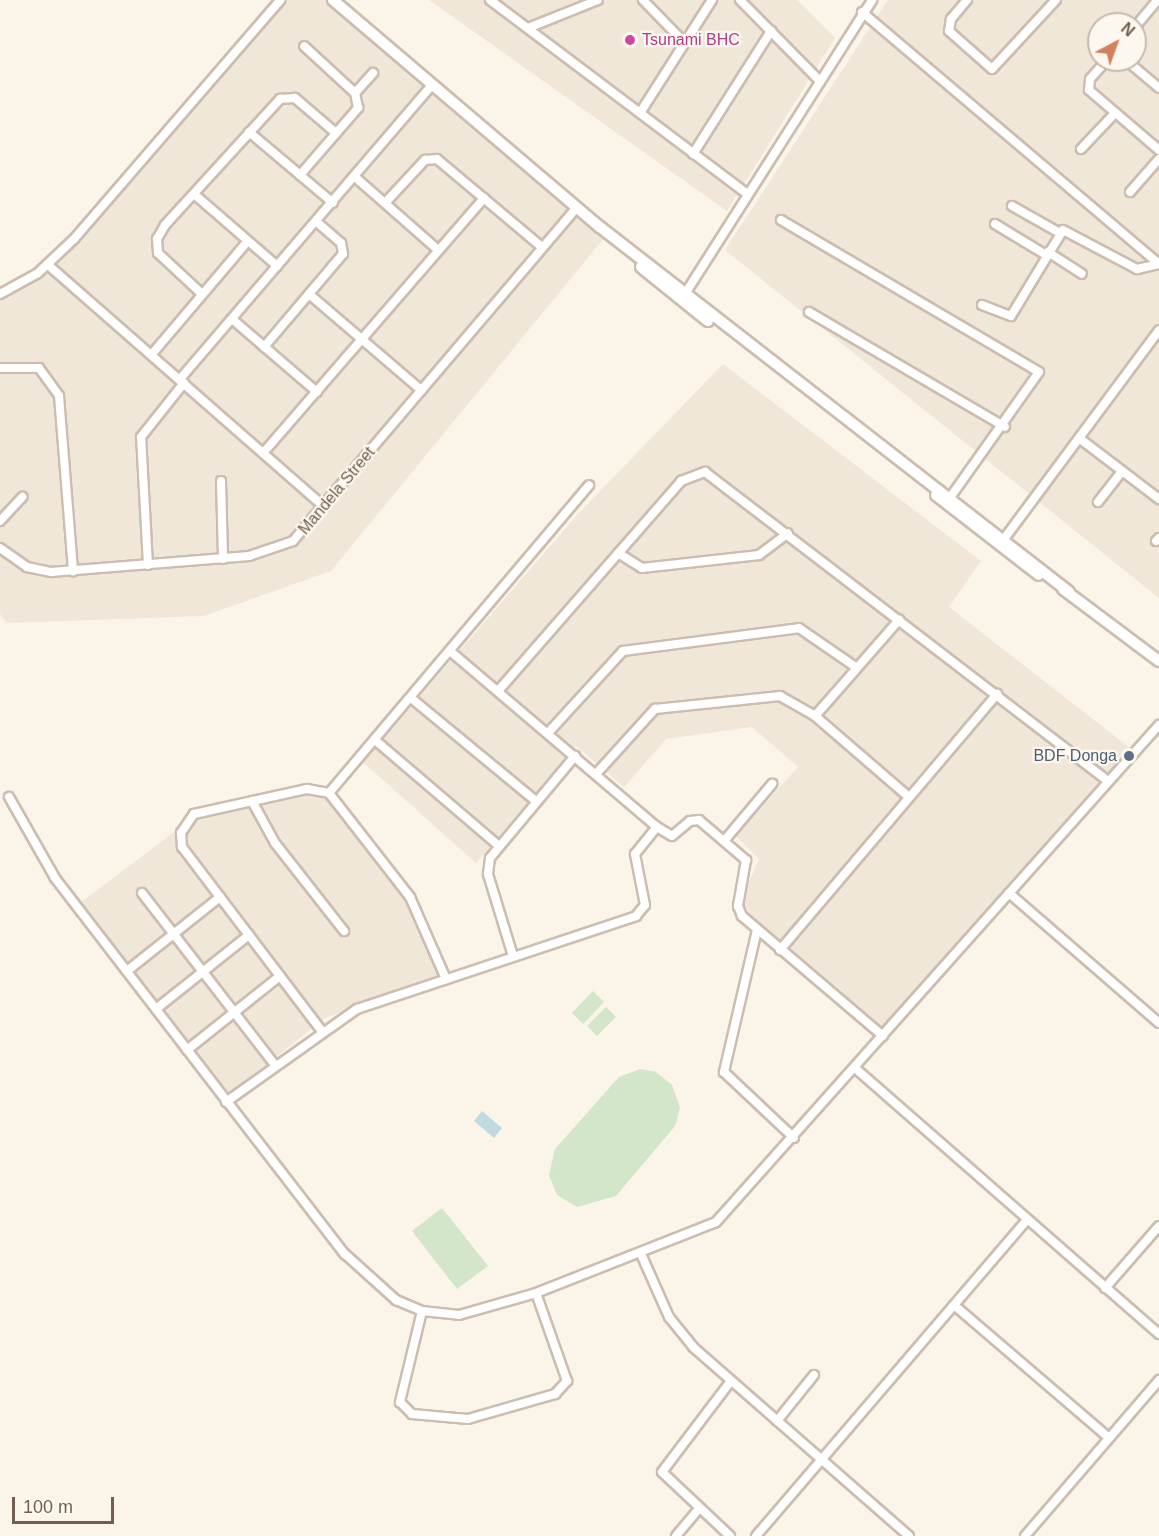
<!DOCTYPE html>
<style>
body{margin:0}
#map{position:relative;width:1159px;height:1536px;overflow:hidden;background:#faf4e9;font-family:Helvetica,sans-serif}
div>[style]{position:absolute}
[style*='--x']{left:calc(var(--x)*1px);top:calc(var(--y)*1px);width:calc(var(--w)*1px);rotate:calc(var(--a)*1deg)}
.residential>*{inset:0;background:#f1e7d8}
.green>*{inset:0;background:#d3e6c9}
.water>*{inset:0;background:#c0dae1}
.roads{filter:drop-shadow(2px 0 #cbbdb0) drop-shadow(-2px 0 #cbbdb0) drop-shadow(0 2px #cbbdb0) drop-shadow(0 -2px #cbbdb0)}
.street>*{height:8px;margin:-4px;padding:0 4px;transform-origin:4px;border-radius:4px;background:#fff}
.secondary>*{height:10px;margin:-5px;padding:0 5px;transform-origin:5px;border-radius:5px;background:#fff}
.dots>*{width:16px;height:16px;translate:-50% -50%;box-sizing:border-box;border:3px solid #fdf8ef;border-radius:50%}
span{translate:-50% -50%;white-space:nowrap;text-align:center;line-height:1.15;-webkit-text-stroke:4.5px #fdf8ef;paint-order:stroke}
.hotel-label{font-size:16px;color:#b23c85}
.left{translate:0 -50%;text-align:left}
.street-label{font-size:16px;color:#715e50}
.service-label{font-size:16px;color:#4e5e75}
.right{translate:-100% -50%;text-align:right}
.north{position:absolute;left:1087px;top:12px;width:60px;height:60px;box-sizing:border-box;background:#fdf8ef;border:2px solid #c5baaf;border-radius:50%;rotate:41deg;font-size:16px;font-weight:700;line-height:24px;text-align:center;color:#715e50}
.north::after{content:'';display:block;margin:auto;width:21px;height:27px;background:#d47f5e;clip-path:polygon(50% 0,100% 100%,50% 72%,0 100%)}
.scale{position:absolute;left:12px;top:1497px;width:102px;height:27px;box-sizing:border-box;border:3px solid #715e50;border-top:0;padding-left:8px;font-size:18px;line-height:21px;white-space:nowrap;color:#715e50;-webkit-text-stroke:4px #fdf8ef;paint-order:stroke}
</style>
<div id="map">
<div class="residential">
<div style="clip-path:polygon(288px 0,329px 0,604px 238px,331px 571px,204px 616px,7px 623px,0 614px,0 296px,42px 275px,61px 258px)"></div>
<div style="clip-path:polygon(429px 0,797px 0,835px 38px,727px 211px)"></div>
<div style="clip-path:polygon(evenodd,888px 0,1159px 0,1159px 598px,725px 250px,888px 0,1099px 24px,1135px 24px,1135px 60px,1099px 60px,1099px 24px)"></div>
<div style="clip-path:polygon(723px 364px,981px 561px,949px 607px,1130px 748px,883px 1027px,752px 916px,741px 901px,759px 859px,736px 836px,798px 767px,752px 727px,666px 739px,624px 787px,576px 746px,476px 863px,363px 762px,579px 513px)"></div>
<div style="clip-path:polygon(310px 789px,335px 800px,416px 911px,442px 974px,325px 1018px,228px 1095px,80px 903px,198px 814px)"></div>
</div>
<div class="green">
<div style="clip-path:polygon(593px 991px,604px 1002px,583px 1024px,572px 1013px)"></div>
<div style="clip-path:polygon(606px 1007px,616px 1017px,597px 1036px,587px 1026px)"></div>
<div style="clip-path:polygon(640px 1069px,656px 1072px,672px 1085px,680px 1108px,675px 1126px,616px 1196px,577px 1207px,557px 1195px,549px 1175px,555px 1149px,619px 1077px)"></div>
<div style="clip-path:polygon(442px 1208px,488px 1266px,457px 1289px,412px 1231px)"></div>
</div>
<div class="water">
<div style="clip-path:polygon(482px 1111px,502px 1128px,494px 1138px,474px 1121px)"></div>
</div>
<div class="roads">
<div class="street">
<div style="--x:490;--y:0;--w:321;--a:37"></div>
<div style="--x:643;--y:0;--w:60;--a:45.7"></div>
<div style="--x:740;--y:0;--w:110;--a:45.4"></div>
<div style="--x:967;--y:0;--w:25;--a:130"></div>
<div style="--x:951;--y:19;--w:12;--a:99"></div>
<div style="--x:949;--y:31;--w:57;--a:41.5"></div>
<div style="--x:992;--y:69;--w:94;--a:-47.2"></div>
<div style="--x:862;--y:12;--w:390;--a:40.3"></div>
<div style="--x:1135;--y:27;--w:35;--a:-50"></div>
<div style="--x:528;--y:28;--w:75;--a:-21.8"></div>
<div style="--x:1107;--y:60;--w:25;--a:132"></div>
<div style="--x:1090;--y:79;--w:11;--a:95"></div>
<div style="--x:1089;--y:90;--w:92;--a:40.6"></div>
<div style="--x:1126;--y:60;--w:43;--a:40.3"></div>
<div style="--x:355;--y:93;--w:27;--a:-48"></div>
<div style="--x:640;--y:113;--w:134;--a:-57.5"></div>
<div style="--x:249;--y:132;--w:67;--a:40.1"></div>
<div style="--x:300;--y:175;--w:89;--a:-49.1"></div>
<div style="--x:358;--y:108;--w:15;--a:-101"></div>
<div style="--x:355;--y:93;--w:69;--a:-137.3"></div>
<div style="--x:1081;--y:149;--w:50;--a:-46.6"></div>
<div style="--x:693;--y:154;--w:146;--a:-57.6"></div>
<div style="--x:300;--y:175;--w:43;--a:40.3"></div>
<div style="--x:355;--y:177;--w:111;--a:41.3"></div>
<div style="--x:1130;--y:192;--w:44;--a:-48.7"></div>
<div style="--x:194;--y:194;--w:110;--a:40.9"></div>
<div style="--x:385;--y:203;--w:59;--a:-47.1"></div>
<div style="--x:425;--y:160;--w:12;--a:-5"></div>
<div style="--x:437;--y:159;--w:137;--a:40"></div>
<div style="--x:1012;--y:206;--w:55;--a:29.4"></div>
<div style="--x:781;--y:220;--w:299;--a:30.5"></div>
<div style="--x:1039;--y:372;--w:159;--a:125.3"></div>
<div style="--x:995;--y:224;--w:60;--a:31.3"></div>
<div style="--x:1048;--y:252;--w:40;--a:32.9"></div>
<div style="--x:48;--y:265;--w:367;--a:41.2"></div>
<div style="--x:0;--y:294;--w:43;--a:-28.9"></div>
<div style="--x:38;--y:273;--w:50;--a:-43.4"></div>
<div style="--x:74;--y:239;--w:316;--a:-49.2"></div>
<div style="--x:202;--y:294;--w:60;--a:-137"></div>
<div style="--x:158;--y:253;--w:14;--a:-94"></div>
<div style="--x:157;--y:239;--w:16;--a:-60"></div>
<div style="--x:165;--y:225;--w:171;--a:-47.6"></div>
<div style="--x:280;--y:99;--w:15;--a:-4"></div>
<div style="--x:295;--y:98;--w:54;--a:40.5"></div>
<div style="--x:309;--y:294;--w:148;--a:40.6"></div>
<div style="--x:683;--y:297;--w:352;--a:-57.5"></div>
<div style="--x:982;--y:305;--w:31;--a:21"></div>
<div style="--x:1011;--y:316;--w:100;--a:-58.8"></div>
<div style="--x:1063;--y:230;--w:84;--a:27.8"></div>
<div style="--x:1137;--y:269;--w:23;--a:-13"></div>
<div style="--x:809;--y:312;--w:227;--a:30.4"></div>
<div style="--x:232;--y:319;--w:112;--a:40.7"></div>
<div style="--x:264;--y:347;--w:122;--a:-49.7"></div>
<div style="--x:343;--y:254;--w:11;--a:-100"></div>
<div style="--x:341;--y:243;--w:32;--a:-139"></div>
<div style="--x:152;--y:354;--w:148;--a:-49.7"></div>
<div style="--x:0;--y:368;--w:39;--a:0"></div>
<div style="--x:39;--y:368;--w:34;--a:54"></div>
<div style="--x:59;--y:396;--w:176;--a:85.4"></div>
<div style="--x:180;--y:379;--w:387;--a:-49.4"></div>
<div style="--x:1079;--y:438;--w:101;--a:37.3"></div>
<div style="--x:264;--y:452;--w:336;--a:-49.1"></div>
<div style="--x:221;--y:481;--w:78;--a:88.5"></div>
<div style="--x:1098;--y:502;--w:39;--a:-52"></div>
<div style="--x:0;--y:521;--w:33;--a:-47"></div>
<div style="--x:1156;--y:541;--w:4;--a:-45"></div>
<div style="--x:1001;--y:543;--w:265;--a:-53.4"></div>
<div style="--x:0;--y:548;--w:33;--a:35"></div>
<div style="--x:27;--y:567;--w:25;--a:12"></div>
<div style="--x:51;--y:572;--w:199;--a:-4.6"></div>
<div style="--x:249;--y:556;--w:46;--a:-18.8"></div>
<div style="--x:293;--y:541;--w:437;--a:-49.6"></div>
<div style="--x:618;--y:553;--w:28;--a:32"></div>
<div style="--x:642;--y:568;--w:118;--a:-6.3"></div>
<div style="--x:759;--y:555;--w:36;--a:-37"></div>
<div style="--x:148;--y:565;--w:128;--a:-93.1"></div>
<div style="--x:141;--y:437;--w:69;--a:-51.5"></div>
<div style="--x:450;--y:651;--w:272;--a:40.4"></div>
<div style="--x:657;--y:827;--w:17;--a:31"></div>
<div style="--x:672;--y:836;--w:23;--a:-40"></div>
<div style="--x:690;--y:821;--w:9;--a:-6"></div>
<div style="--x:699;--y:820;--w:62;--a:40.4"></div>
<div style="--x:746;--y:860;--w:47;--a:99.9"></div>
<div style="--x:738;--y:906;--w:11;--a:68"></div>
<div style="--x:742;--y:916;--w:185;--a:40.4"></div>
<div style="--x:498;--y:691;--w:279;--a:-48.9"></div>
<div style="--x:681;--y:481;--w:26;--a:-21"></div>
<div style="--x:705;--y:472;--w:508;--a:37.48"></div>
<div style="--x:411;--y:698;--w:162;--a:39.5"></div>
<div style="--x:815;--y:716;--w:128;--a:-48.8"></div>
<div style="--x:548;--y:733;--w:111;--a:-47.6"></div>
<div style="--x:623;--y:651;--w:177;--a:-7.4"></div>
<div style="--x:799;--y:628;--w:70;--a:34.6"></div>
<div style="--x:375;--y:740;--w:162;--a:40.5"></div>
<div style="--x:596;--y:774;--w:88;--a:-47.8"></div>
<div style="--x:655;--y:709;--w:126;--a:-5.9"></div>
<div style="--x:780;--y:696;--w:40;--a:29.7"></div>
<div style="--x:815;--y:716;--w:124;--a:40.8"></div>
<div style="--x:329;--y:793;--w:403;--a:-49.8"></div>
<div style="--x:9;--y:797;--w:93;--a:60.4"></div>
<div style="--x:55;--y:878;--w:475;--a:52.4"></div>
<div style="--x:345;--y:1254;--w:69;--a:42"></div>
<div style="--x:396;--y:1300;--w:28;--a:23"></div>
<div style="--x:422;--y:1311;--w:37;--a:6"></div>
<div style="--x:459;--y:1315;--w:80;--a:-15.9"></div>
<div style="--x:536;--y:1293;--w:193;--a:-21.5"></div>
<div style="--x:716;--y:1222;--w:666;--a:-48.29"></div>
<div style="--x:252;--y:801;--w:48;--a:61.3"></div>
<div style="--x:275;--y:843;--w:112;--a:51.9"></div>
<div style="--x:724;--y:841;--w:75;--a:-49.9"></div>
<div style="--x:142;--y:893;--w:216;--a:52.3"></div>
<div style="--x:1009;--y:893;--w:198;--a:40.9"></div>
<div style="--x:757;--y:930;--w:146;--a:103.1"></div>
<div style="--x:724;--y:1072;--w:96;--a:43.3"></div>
<div style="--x:780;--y:950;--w:336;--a:-49.7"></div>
<div style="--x:513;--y:956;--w:86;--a:-107"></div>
<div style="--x:488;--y:874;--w:16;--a:-83"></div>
<div style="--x:490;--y:858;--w:133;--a:-50.2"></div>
<div style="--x:127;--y:971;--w:119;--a:-38.5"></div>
<div style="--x:156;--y:1009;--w:119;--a:-38.5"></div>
<div style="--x:321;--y:1030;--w:230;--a:-127.2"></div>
<div style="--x:182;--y:847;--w:14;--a:-94"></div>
<div style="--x:181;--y:833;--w:23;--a:-56"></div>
<div style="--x:194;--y:814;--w:116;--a:-12.5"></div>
<div style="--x:307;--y:789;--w:22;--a:10"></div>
<div style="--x:329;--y:793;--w:132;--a:52.1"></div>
<div style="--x:410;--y:897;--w:90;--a:66.3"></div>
<div style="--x:187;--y:1050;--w:119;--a:-38.5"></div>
<div style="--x:855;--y:1068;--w:404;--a:41.2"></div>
<div style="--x:226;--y:1102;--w:161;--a:-35.4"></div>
<div style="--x:357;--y:1009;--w:294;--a:-18.4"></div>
<div style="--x:636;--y:916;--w:14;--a:-51"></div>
<div style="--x:645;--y:905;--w:52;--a:-101.1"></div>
<div style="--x:635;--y:854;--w:35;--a:-51"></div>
<div style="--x:641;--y:1254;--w:69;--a:66"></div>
<div style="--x:669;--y:1317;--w:38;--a:51"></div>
<div style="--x:693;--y:1347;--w:287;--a:41.2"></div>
<div style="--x:1105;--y:1288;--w:82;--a:-48.9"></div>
<div style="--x:954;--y:1305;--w:204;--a:40.6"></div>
<div style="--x:422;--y:1311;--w:94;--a:103.6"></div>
<div style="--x:400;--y:1402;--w:17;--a:45"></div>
<div style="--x:412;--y:1414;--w:56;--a:5.1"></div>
<div style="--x:468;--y:1419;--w:91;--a:-16"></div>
<div style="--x:555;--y:1394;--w:18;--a:-47"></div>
<div style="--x:567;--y:1381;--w:93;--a:-109.4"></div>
<div style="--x:777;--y:1421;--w:59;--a:-51.2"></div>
<div style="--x:676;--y:1536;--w:34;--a:-50"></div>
<div style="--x:730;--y:1536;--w:93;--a:-136.7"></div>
<div style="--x:662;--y:1472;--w:113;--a:-52.9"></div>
<div style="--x:756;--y:1536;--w:416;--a:-49.4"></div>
<div style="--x:1025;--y:1536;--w:206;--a:-49.3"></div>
</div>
<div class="secondary">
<div style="--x:333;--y:0;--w:350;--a:40.4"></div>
<div style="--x:600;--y:227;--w:594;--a:37.89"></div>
<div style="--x:641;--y:267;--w:86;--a:38.9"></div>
<div style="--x:936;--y:495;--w:130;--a:37.8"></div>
<div style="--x:1063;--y:589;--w:120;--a:36.9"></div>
</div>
</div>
<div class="dots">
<div style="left:630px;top:40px;background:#d1479c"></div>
<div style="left:1129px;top:756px;background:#5c6f8a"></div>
</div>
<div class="hotel-label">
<span class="left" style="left:642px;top:40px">Tsunami BHC</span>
</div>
<div class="street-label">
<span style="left:337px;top:491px;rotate:-50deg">Mandela Street</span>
</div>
<div class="service-label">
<span class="right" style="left:1117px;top:756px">BDF Donga</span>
</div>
<div class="north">N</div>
<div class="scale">100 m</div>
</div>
